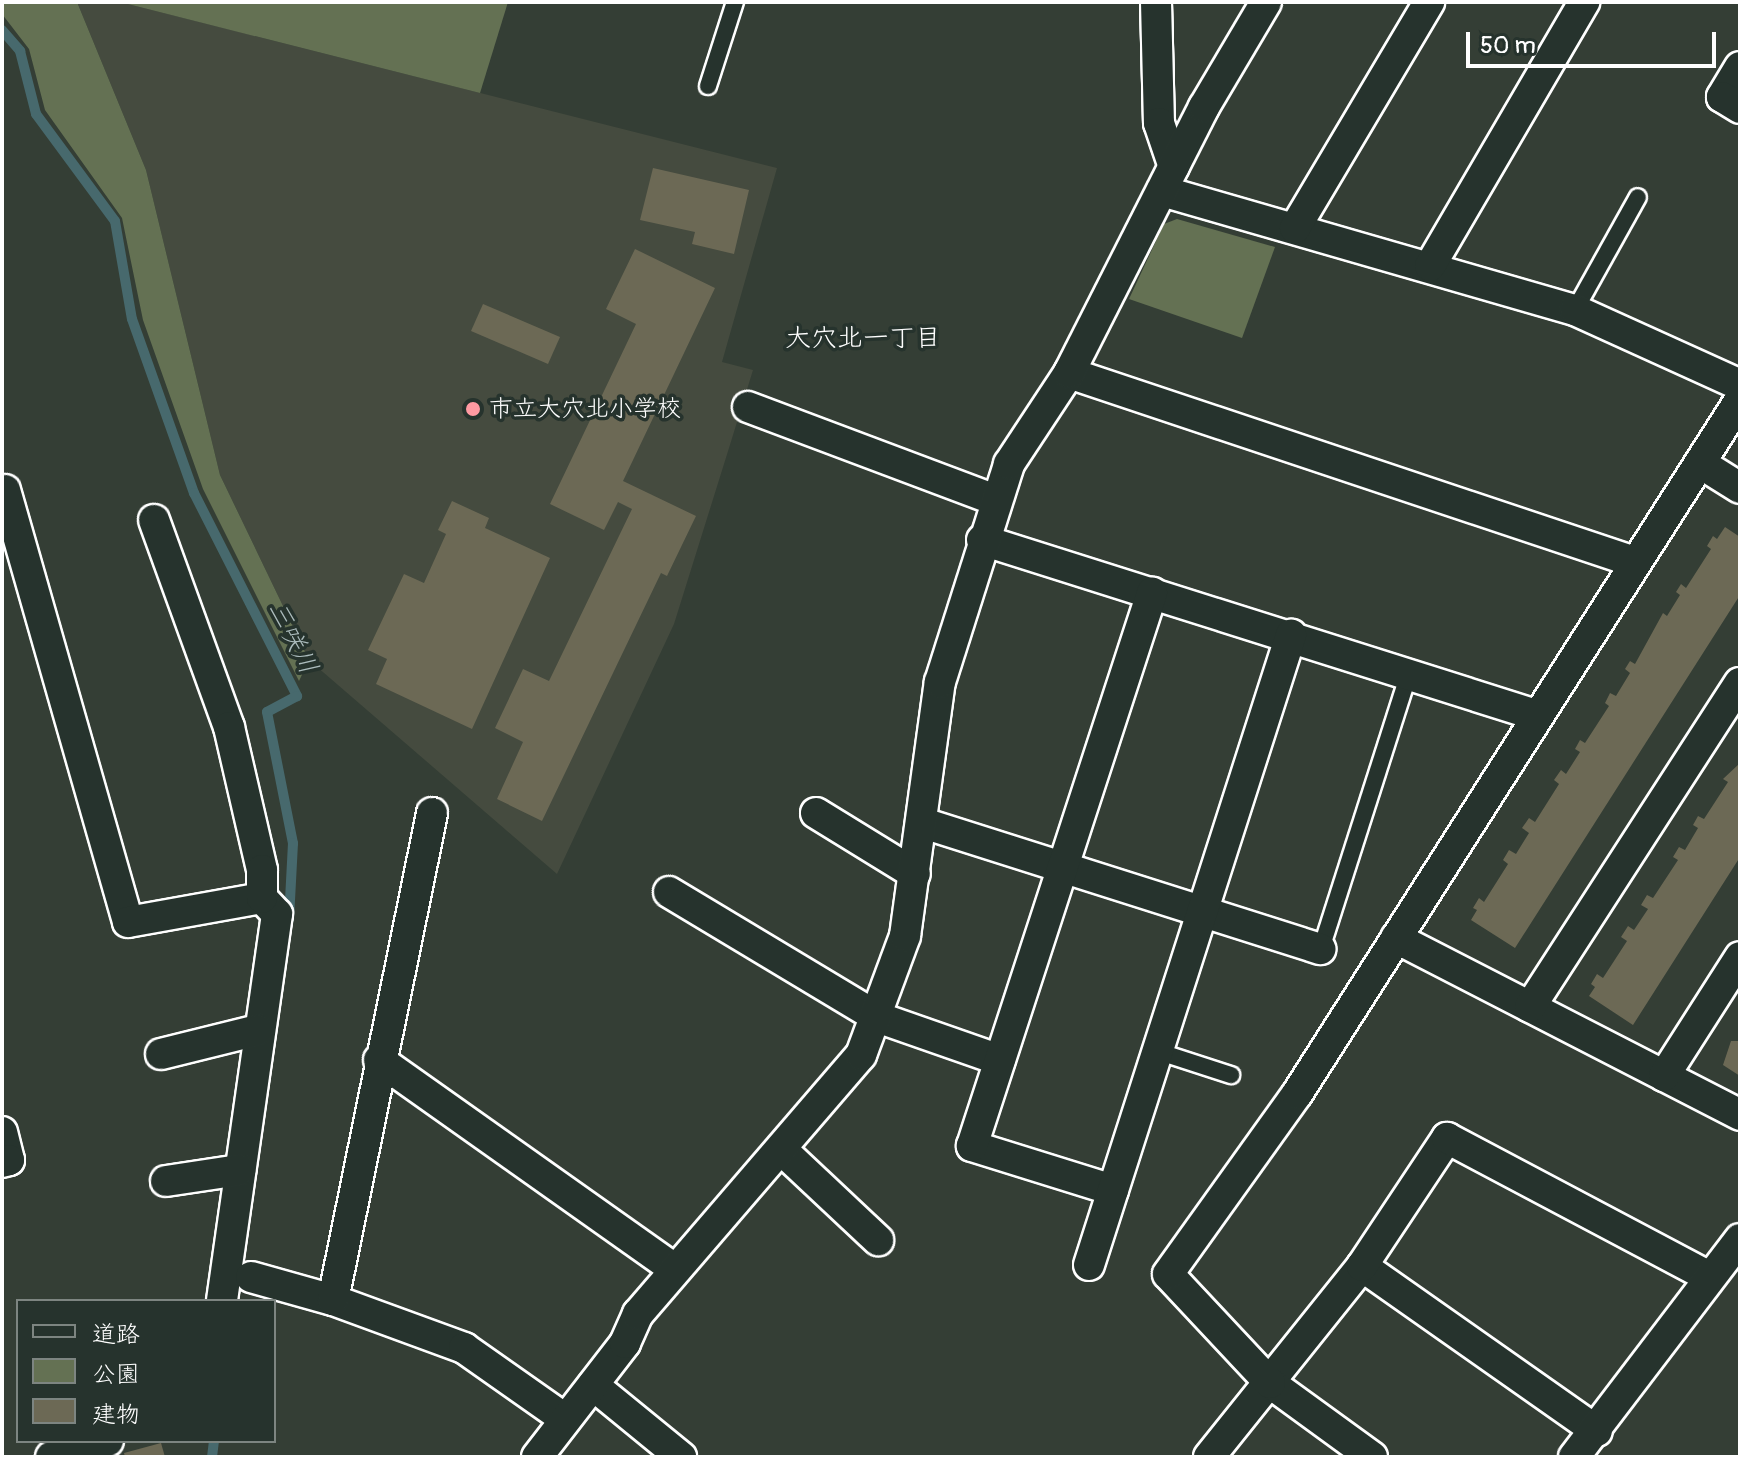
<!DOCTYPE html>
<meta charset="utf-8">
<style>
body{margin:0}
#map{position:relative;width:1742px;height:1459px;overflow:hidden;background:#343e35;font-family:Pangolin,"Klee One",sans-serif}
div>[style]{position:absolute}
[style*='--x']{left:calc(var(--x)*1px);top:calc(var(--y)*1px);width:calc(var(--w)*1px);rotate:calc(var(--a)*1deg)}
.built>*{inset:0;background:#454b3f}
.green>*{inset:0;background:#647153}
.stream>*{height:10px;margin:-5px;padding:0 5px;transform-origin:5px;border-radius:5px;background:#47696d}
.building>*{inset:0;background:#6c6955}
.roads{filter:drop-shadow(2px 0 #fff) drop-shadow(-2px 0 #fff) drop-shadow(0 2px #fff) drop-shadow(0 -2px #fff)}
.service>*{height:16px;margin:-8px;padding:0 8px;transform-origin:8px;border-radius:8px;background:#26332d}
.minor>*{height:30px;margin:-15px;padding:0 15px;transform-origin:15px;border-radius:15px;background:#26332d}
.dots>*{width:22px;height:22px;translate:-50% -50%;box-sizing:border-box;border:4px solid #26332d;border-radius:50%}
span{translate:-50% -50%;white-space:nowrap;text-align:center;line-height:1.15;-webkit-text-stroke:7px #26332d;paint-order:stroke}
.poi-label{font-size:24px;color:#fff}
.left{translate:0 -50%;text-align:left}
.neighbourhood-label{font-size:26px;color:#fff}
.water-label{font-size:26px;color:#acbcbd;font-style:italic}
.frame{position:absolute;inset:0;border:4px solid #fff;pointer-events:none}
.legend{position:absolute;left:16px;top:1299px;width:260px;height:144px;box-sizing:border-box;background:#26332d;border:2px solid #7d8581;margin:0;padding:10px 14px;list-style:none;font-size:24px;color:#fff}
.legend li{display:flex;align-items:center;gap:16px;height:40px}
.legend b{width:40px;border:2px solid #7d8581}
.scale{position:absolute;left:1466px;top:32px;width:250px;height:36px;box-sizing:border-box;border:4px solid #fff;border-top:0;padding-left:10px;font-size:24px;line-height:28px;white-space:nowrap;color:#fff;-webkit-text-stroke:6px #26332d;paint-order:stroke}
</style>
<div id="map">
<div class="built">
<div style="clip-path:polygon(77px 2px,120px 2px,777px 168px,722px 362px,753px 370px,729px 448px,674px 624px,557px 874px,309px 660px,220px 475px,146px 170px)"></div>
</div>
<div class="green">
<div style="clip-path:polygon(2px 2px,77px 2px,146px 170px,220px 475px,309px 660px,299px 681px,203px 489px,143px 320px,122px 218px,45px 110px,29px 49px,2px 14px)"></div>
<div style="clip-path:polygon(120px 2px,508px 2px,480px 93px)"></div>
<div style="clip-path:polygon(1177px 219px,1275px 247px,1242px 338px,1129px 299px,1164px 224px)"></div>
</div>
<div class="stream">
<div style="--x:2;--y:30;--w:28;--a:49"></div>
<div style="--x:20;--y:51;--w:65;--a:75.7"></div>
<div style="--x:36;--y:114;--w:133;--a:53.6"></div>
<div style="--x:115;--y:221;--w:99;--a:80.2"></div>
<div style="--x:132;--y:319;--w:185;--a:70.4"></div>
<div style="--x:194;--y:493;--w:228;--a:63.1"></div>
<div style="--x:297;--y:696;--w:34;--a:152"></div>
<div style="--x:267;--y:712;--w:134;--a:78.8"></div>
<div style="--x:293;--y:843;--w:76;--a:93"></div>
<div style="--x:212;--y:1457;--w:16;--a:-83"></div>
</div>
<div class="building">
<div style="clip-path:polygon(653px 168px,749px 190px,734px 254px,692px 244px,695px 232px,640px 220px)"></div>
<div style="clip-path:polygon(635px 249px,715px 288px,623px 481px,696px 516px,667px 576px,661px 573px,542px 821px,497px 799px,523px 742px,495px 728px,523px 669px,549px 681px,632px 509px,618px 502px,604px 530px,550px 504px,636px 324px,606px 309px)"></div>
<div style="clip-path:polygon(483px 304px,560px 337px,548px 364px,471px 331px)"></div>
<div style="clip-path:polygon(452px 501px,489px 518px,485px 528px,550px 558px,472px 729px,376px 684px,387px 659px,368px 650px,404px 574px,424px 583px,446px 534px,438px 530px)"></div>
<div style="clip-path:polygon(1725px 527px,1740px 537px,1740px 595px,1515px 948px,1471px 920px,1477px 910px,1473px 908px,1479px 898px,1484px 902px,1508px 864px,1503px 860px,1509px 850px,1516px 854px,1529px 833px,1522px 828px,1529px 818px,1535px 822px,1559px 784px,1554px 780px,1561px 770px,1566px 774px,1580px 752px,1575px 749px,1580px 740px,1585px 743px,1609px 706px,1605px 703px,1610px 693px,1616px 696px,1630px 673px,1625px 669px,1630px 661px,1635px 664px,1663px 613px,1667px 616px,1680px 595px,1676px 592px,1681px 584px,1686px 588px,1711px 549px,1707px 546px,1713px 536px,1717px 539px)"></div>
<div style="clip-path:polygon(1740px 763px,1740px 857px,1633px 1025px,1589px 996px,1595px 987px,1591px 984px,1597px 974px,1603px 978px,1627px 941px,1621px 937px,1628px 926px,1634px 930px,1648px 909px,1641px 905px,1647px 895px,1653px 898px,1678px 860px,1673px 857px,1679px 847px,1685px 850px,1698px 828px,1693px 825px,1698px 816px,1704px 819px,1728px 782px,1723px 779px)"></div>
<div style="clip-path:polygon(1731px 1041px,1740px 1041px,1740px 1076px,1723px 1065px)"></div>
<div style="clip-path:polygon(161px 1443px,165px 1457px,125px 1457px,124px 1453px)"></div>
</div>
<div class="roads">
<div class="service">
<div style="--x:708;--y:86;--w:88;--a:-72.2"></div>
<div style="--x:1575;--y:310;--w:129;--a:-60.9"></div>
<div style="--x:1321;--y:949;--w:289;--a:-72.3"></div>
<div style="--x:1157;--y:1051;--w:78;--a:18"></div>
</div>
<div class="minor">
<div style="--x:1156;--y:2;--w:121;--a:88.6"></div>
<div style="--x:1159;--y:123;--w:46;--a:71.2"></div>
<div style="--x:1740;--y:67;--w:35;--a:121"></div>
<div style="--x:1722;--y:97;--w:21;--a:31"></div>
<div style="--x:1162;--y:191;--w:430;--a:16.1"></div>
<div style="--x:1575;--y:310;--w:181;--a:24.4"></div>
<div style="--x:1295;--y:228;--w:263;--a:-59.3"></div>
<div style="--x:1430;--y:266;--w:306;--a:-59.7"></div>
<div style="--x:1069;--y:373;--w:597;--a:18.47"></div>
<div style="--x:748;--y:407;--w:265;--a:20.6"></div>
<div style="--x:1700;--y:463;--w:47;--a:32"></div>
<div style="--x:5;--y:490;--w:449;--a:74.1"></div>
<div style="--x:128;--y:922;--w:136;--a:-10.2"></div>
<div style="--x:262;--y:898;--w:22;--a:47"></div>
<div style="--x:277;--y:914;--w:391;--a:98.1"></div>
<div style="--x:154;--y:520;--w:220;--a:70.1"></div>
<div style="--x:229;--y:727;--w:147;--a:77"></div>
<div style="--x:262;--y:870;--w:28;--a:90"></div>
<div style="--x:982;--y:540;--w:581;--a:17.53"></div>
<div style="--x:816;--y:813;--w:116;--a:31.6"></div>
<div style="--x:923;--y:823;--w:417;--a:17.6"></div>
<div style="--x:669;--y:892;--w:243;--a:31"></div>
<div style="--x:877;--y:1017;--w:130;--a:19.3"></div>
<div style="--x:1396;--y:938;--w:387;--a:27.2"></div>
<div style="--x:1530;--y:1007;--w:386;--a:-57.1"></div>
<div style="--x:161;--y:1054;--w:100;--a:-13.9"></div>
<div style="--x:379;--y:1060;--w:362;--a:35.3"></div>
<div style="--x:1664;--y:1076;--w:141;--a:-57.4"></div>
<div style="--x:2;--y:1132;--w:29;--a:76"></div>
<div style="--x:9;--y:1160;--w:7;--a:164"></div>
<div style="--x:782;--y:1150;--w:132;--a:43.2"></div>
<div style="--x:166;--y:1181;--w:75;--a:-8.5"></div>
<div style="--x:1113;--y:1190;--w:148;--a:-162.7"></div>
<div style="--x:972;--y:1146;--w:582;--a:-71.97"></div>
<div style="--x:1089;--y:1265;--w:662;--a:-72.22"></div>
<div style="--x:1362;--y:1266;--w:287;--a:35.1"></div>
<div style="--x:251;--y:1277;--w:85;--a:15.7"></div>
<div style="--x:333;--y:1300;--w:140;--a:20.1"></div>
<div style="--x:464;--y:1348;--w:123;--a:35.1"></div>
<div style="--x:333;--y:1300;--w:497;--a:-78.5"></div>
<div style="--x:593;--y:1385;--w:114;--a:39.3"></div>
<div style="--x:51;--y:1457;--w:59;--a:-15.7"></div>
<div style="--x:537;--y:1457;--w:144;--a:-52.3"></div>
<div style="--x:625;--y:1343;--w:32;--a:-66"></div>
<div style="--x:638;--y:1314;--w:342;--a:-49.3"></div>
<div style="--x:861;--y:1055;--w:127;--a:-69.7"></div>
<div style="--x:905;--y:936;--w:256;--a:-82.2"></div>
<div style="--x:940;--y:682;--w:229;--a:-72.4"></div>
<div style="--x:1009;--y:464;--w:109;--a:-56.6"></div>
<div style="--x:1069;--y:373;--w:298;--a:-63.1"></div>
<div style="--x:1204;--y:107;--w:122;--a:-59.4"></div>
<div style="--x:1209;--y:1457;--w:245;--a:-51.3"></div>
<div style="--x:1362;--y:1266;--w:154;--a:-56.4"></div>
<div style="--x:1447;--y:1138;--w:297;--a:27.9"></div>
<div style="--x:1372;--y:1457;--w:126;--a:-144"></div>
<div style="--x:1270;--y:1383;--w:149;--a:-133.1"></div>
<div style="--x:1168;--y:1274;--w:221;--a:-54.4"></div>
<div style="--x:1297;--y:1094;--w:823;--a:-57.45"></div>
<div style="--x:1574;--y:1457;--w:274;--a:-52.7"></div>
</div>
</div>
<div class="dots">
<div style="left:473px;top:409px;background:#ff9aa2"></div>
</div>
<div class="poi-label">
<span class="left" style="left:489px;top:409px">市立大穴北小学校</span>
</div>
<div class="neighbourhood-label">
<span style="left:863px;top:339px">大穴北一丁目</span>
</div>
<div class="water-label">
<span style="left:292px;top:638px;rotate:63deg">三咲川</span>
</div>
<div class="frame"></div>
<ul class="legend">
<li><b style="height:10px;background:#26332d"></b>道路</li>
<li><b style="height:22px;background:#647153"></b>公園</li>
<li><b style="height:22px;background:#6c6955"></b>建物</li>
</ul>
<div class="scale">50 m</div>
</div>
